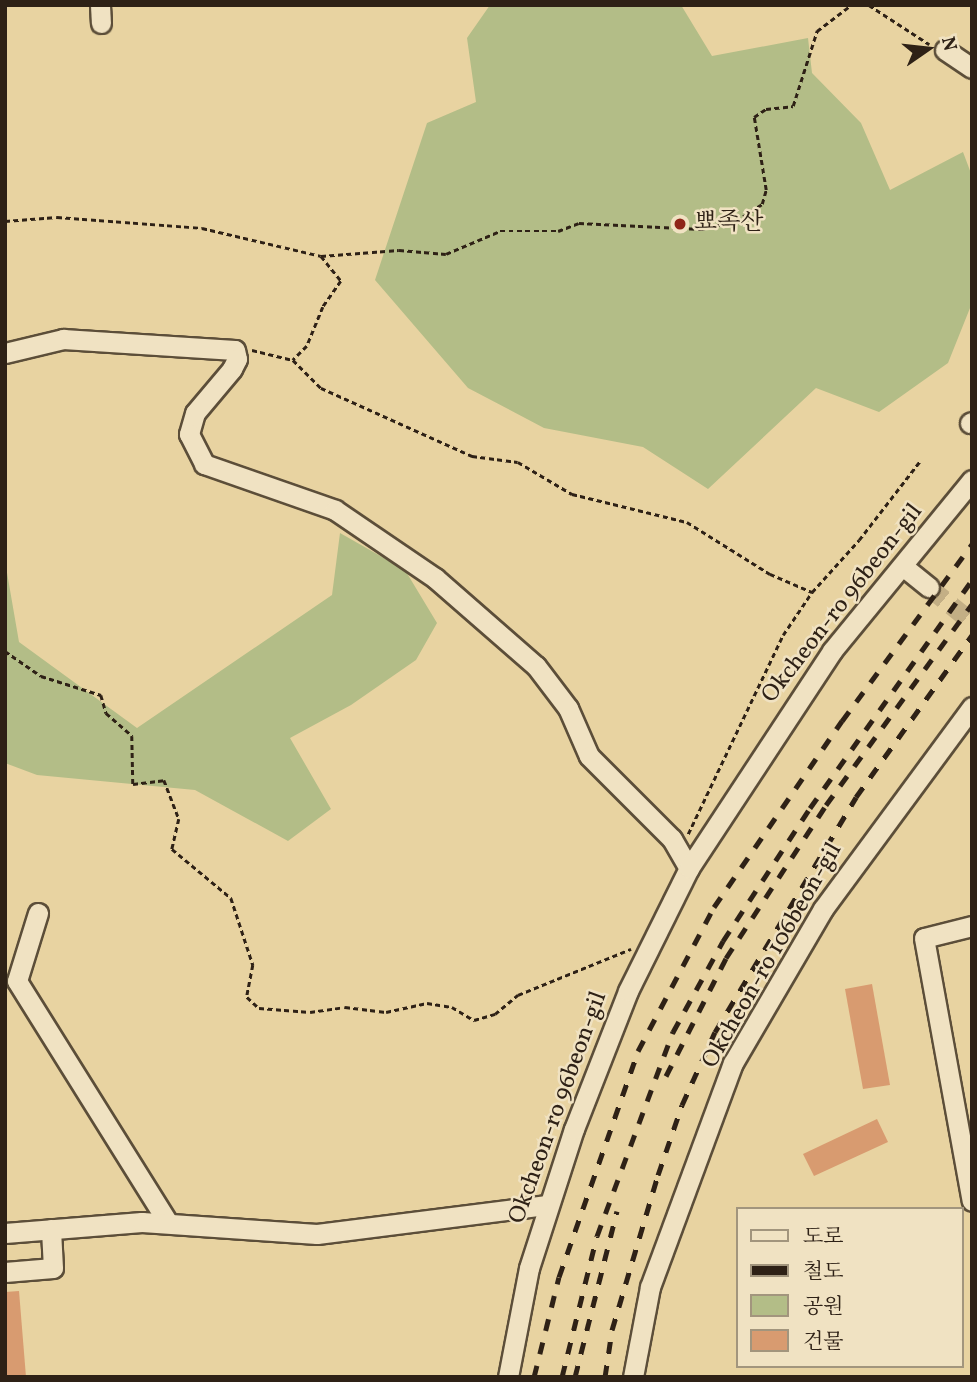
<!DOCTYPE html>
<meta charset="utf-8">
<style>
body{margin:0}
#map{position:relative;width:977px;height:1382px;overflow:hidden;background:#e8d3a1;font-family:Vollkorn,"Noto Serif KR",serif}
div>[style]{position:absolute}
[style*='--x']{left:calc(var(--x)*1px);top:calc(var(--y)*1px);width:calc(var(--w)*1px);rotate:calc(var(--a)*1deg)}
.green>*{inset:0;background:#b3bd87}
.building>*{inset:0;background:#d89b70}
.minor-tunnel>*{height:19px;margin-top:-9.5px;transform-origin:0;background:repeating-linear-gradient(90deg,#c3af85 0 19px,transparent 0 29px)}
.path>*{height:2.5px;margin-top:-1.25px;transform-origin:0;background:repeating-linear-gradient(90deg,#2e2116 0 5px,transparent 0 8.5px)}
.roads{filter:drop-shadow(2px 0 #5c4e39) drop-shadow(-2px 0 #5c4e39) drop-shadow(0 2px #5c4e39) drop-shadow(0 -2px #5c4e39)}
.minor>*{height:19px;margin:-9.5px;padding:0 9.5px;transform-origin:9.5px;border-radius:9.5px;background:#f0e2c2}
.rail>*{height:5px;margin-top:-2.5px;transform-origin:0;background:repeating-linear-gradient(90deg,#2e2116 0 12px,transparent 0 24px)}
.dots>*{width:19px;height:19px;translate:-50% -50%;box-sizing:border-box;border:4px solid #f0e2c2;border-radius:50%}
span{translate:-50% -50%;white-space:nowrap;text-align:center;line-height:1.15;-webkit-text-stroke:5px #f0e2c2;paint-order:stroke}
.poi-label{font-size:24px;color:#2e2116}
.left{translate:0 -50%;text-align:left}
.street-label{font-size:24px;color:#2e2116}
.frame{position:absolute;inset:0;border:7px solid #2e2116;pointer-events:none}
.legend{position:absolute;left:736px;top:1207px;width:228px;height:161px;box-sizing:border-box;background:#f0e2c2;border:2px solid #a2957d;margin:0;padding:9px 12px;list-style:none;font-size:21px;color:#2e2116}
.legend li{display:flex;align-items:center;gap:14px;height:35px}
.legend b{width:35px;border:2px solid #a2957d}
.north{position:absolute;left:893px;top:14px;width:70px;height:70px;-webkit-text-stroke:5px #f0e2c2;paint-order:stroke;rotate:76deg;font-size:19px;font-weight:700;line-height:28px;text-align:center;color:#2e2116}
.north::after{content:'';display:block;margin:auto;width:24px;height:32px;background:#2e2116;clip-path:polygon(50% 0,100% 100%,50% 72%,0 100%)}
</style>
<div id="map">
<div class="green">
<div style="clip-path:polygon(490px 5px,681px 5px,712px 56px,808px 38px,812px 73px,861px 123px,890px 190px,963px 152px,972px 176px,972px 303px,948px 363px,879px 412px,816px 388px,708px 489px,643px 447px,544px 428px,468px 388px,375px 280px,427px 123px,476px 102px,467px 38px)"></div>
<div style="clip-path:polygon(340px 533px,405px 570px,437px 623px,416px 660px,351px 705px,290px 738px,331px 809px,288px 841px,195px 790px,37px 775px,5px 763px,5px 561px,19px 642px,137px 728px,332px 595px)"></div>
</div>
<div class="building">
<div style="clip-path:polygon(872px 984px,890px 1085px,863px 1089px,845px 989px)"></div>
<div style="clip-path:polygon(877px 1119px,888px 1142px,814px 1176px,803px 1154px)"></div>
<div style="clip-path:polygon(19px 1291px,26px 1377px,5px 1377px,5px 1292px)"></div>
</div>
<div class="minor-tunnel">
<div style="--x:929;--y:587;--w:55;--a:39.1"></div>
</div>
<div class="path">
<div style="--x:869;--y:5;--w:72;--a:33"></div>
<div style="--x:5;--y:221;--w:52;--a:-4.4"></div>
<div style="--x:57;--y:217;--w:145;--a:4.3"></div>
<div style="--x:202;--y:228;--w:122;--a:13.2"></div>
<div style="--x:321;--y:256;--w:32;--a:51"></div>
<div style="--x:341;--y:281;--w:32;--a:125"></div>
<div style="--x:323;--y:307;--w:42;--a:112.3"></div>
<div style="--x:307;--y:346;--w:20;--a:135"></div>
<div style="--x:321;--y:256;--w:78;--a:-4.4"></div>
<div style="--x:399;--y:250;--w:47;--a:4.9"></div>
<div style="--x:446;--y:254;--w:59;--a:-23.1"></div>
<div style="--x:500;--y:231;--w:58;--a:0"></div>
<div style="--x:558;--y:231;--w:22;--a:-21"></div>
<div style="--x:579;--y:223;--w:122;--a:2.8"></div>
<div style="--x:701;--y:229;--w:36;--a:-13"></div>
<div style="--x:736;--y:221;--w:31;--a:-33"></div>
<div style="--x:762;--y:204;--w:15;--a:-74"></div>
<div style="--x:766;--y:190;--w:74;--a:-99.3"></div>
<div style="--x:754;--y:117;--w:14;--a:-34"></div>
<div style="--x:766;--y:109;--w:27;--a:-6"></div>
<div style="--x:793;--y:106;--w:79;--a:-72.3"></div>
<div style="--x:817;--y:31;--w:43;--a:-37.4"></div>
<div style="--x:252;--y:350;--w:42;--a:13.7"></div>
<div style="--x:293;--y:360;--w:40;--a:45"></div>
<div style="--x:321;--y:388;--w:166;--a:24.2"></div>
<div style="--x:472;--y:456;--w:46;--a:7.4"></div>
<div style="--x:518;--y:462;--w:63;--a:30.7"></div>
<div style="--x:572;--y:494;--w:118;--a:13.7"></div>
<div style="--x:687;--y:522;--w:98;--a:32.1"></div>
<div style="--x:770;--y:574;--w:46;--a:23.2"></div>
<div style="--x:5;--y:651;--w:44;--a:34.8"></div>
<div style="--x:41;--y:676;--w:63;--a:17.6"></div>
<div style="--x:101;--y:695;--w:19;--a:74"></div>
<div style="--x:106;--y:713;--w:35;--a:41"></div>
<div style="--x:132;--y:736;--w:48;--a:88.8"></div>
<div style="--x:133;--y:784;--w:31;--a:-7"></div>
<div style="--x:164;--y:780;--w:42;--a:69"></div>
<div style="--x:179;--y:819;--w:31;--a:103"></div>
<div style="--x:172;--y:849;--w:77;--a:39.7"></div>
<div style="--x:231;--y:898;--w:71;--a:71.8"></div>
<div style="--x:253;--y:965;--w:33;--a:101"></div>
<div style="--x:247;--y:997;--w:16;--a:43"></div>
<div style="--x:259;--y:1008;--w:51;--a:4.5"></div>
<div style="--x:310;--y:1012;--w:35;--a:-8"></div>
<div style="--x:345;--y:1007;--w:41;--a:7"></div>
<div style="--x:386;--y:1012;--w:42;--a:-12.4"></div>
<div style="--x:427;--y:1003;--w:25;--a:9"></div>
<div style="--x:452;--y:1007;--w:26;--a:31"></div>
<div style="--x:474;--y:1020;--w:22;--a:-16"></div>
<div style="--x:495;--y:1014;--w:30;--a:-40"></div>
<div style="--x:518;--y:995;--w:122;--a:-22.2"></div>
<div style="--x:688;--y:834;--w:221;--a:-64.5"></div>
<div style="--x:783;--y:635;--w:52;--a:-56"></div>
<div style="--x:812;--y:592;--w:70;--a:-47.9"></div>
<div style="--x:859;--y:540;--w:100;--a:-52.3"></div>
</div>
<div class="roads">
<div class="minor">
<div style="--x:100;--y:5;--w:18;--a:87"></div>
<div style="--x:945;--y:50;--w:32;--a:34"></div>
<div style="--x:5;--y:353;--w:60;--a:-13.6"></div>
<div style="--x:63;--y:339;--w:172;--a:3.7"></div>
<div style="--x:235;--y:350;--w:9;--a:77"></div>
<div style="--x:237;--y:359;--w:11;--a:117"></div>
<div style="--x:232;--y:369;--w:57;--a:130.1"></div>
<div style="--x:195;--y:413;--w:22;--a:106"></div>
<div style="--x:189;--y:434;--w:34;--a:63"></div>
<div style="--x:204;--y:464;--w:139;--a:19.3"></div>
<div style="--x:335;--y:510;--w:121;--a:34.2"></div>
<div style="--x:435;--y:578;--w:134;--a:41.1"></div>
<div style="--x:536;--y:666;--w:53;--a:52.7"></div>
<div style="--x:568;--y:708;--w:52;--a:66.4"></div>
<div style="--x:589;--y:756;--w:117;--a:45"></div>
<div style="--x:672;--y:839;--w:34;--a:60"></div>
<div style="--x:970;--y:423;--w:2;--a:-27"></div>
<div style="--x:904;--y:567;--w:32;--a:39"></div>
<div style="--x:38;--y:913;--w:71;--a:107.2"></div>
<div style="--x:17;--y:981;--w:285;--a:58"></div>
<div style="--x:972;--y:926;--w:49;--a:166"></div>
<div style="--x:924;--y:938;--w:267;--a:79.7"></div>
<div style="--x:5;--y:1233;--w:137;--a:-4.6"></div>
<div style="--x:142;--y:1222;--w:175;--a:3.9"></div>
<div style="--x:317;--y:1234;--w:232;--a:-7.2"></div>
<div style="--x:5;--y:1272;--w:48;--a:-4.8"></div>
<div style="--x:53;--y:1268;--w:39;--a:-93"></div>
<div style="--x:508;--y:1377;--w:111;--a:-79.1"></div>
<div style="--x:529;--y:1268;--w:146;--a:-72.1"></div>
<div style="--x:574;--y:1129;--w:148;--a:-68.6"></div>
<div style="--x:628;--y:991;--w:137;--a:-63.6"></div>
<div style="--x:689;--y:868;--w:260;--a:-56.6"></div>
<div style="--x:832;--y:651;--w:221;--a:-50.7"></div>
<div style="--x:633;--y:1377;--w:92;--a:-79.3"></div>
<div style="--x:650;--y:1287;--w:239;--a:-69.7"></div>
<div style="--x:733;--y:1063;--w:178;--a:-59.7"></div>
<div style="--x:823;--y:909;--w:251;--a:-53.6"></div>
</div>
</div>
<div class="rail">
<div style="--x:666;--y:1076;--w:132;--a:-63"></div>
<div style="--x:726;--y:958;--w:183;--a:-56.8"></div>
<div style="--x:826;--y:805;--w:248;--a:-54"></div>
<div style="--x:534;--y:1377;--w:103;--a:-76"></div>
<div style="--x:559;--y:1277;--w:239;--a:-70.7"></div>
<div style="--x:638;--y:1051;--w:163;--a:-62.2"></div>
<div style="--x:714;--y:907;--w:226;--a:-55.5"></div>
<div style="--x:842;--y:721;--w:220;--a:-53.7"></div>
<div style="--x:562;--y:1377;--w:145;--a:-76.1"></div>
<div style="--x:597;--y:1236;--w:218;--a:-69.6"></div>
<div style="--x:673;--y:1032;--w:104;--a:-61.2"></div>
<div style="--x:723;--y:941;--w:159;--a:-56.8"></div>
<div style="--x:810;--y:808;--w:280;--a:-54.6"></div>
<div style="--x:575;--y:1377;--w:171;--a:-75.8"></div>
<div style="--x:605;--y:1377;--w:48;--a:-81.5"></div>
<div style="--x:612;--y:1330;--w:162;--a:-73.5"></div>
<div style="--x:658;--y:1175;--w:74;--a:-71.1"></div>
<div style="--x:682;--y:1105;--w:80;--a:-65.7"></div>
<div style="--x:715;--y:1032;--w:274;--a:-59"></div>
<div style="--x:856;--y:797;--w:199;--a:-54.4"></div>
</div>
<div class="dots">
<div style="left:680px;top:224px;background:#8f2418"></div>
</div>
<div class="poi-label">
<span class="left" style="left:694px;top:224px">뾰족산</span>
</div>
<div class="street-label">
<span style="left:843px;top:604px;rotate:-52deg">Okcheon-ro 96beon-gil</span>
<span style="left:773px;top:956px;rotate:-60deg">Okcheon-ro 106beon-gil</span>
<span style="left:559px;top:1108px;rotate:-70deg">Okcheon-ro 96beon-gil</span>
</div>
<div class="frame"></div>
<ul class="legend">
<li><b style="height:9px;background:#f0e2c2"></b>도로</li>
<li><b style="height:9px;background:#2e2116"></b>철도</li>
<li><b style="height:19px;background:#b3bd87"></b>공원</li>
<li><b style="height:19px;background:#d89b70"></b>건물</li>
</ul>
<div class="north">N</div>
</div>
